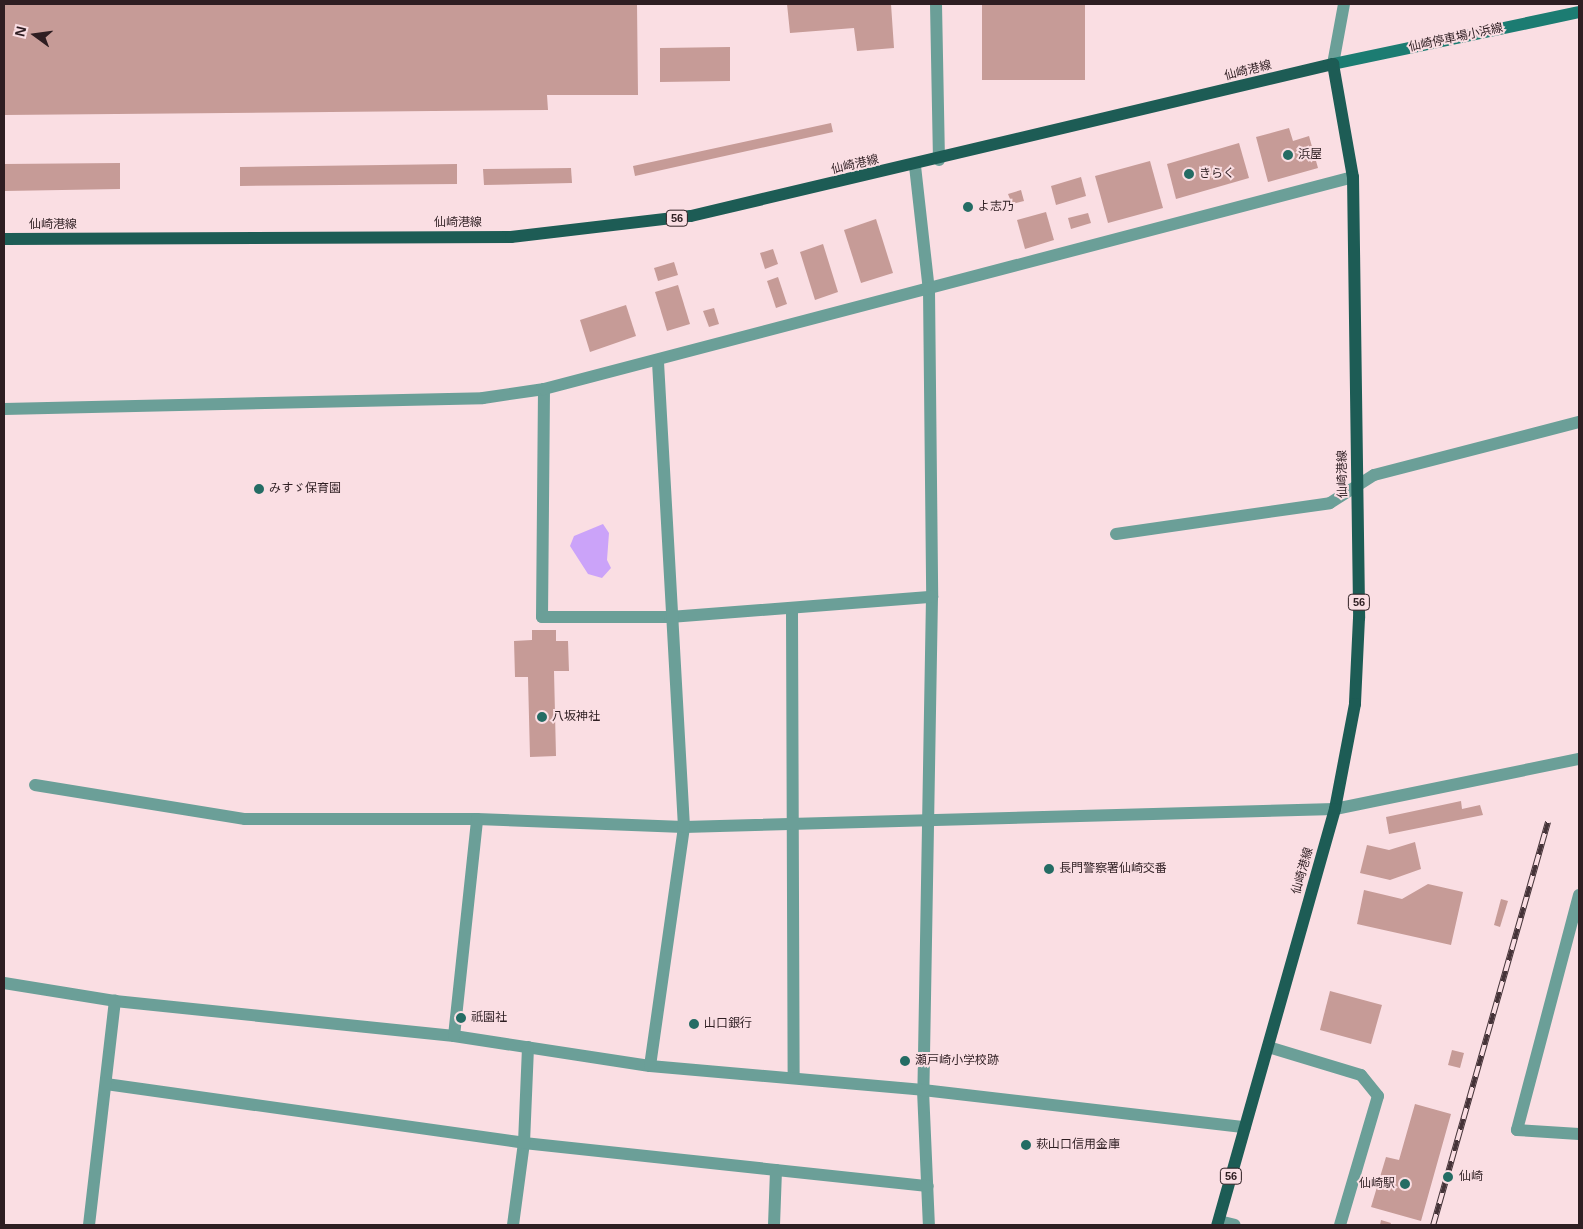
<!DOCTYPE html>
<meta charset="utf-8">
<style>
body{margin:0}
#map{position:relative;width:1583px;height:1229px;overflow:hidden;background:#fadee3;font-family:Arial,"Noto Sans JP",sans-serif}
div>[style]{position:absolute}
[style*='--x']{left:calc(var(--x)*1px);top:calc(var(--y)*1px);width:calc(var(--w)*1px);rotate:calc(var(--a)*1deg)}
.water>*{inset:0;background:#cba3f9}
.building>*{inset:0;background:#c69b97}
.lane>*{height:12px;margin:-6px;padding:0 6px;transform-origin:6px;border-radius:6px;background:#6b9f98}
.street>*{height:12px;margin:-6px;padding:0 6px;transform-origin:6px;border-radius:6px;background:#6b9f98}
.secondary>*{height:12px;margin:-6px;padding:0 6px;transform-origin:6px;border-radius:6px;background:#1c7c72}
.primary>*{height:12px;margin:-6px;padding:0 6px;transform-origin:6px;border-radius:6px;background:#1d5c55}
.rail>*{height:5.5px;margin-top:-2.75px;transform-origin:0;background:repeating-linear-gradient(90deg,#fadee3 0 11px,#453338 0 22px);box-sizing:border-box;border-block:1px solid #453338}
.dots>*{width:14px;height:14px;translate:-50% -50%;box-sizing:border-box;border:2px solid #fadee3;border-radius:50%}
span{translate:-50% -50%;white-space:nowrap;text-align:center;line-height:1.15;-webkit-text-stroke:4px #fadee3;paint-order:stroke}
.shield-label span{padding:1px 4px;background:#fadee3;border:1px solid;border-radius:4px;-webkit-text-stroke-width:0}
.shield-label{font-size:11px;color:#2e1e22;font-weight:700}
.street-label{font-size:12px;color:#2e1e22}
.poi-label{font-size:12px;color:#2e1e22}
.left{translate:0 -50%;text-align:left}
.right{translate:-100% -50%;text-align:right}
.frame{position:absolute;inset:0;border:5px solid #2e1e22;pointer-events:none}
.north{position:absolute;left:10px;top:10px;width:50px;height:50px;-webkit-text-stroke:4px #fadee3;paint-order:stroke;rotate:284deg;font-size:14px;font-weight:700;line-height:20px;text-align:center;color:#2e1e22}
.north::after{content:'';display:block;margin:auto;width:18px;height:22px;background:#2e1e22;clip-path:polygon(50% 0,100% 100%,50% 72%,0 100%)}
</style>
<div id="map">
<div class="water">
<div style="clip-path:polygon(603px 524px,609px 533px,607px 560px,611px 568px,602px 578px,588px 574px,570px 546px,574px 536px)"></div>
</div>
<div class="building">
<div style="clip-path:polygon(4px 4px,637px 4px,638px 95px,547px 95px,548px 110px,4px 115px)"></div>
<div style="clip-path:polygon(787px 4px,891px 4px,894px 48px,857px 51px,854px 28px,790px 33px)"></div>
<div style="clip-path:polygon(982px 4px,1085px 4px,1085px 80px,982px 80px)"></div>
<div style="clip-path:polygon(730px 47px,730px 81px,660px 82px,660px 48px)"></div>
<div style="clip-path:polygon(831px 123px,833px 132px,635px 176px,633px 166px)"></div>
<div style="clip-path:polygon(1289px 128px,1293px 141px,1309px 136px,1318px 168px,1268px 182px,1256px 137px)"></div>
<div style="clip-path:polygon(1239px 143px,1249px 178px,1176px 199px,1167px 164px)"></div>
<div style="clip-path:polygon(1150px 161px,1163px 208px,1108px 223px,1095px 176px)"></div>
<div style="clip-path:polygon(120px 163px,120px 189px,4px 191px,4px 164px)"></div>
<div style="clip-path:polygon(457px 164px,457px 184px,240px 186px,240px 167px)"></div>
<div style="clip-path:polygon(571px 168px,572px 183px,484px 185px,483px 169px)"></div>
<div style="clip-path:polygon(1081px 177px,1086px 196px,1056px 205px,1051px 186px)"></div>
<div style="clip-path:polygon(1021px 190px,1024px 201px,1012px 204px,1008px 194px)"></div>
<div style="clip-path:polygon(1046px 212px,1054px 240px,1025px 249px,1017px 220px)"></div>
<div style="clip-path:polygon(1088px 213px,1091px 223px,1071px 229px,1068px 218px)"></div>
<div style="clip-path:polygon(876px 219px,893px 273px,861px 283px,844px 230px)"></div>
<div style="clip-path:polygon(823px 244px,838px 292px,815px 300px,800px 252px)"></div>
<div style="clip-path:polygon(773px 249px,778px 264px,765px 269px,760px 253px)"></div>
<div style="clip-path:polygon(674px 262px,678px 275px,658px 281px,654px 268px)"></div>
<div style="clip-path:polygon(778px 277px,787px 304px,776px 308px,767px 281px)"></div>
<div style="clip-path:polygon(678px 285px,690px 324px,667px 331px,655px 292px)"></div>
<div style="clip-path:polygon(626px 305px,636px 336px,590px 352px,580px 320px)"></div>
<div style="clip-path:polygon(714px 308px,719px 324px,709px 327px,703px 311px)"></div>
<div style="clip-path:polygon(532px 630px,556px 630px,556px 641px,568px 641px,569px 671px,554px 671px,556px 756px,530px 757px,528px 677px,515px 677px,514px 641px,532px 640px)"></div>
<div style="clip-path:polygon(1461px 801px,1462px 809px,1480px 805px,1483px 815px,1389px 834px,1386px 817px)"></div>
<div style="clip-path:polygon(1415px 842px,1421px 869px,1390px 880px,1360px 873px,1367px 845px,1389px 850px)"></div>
<div style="clip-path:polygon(1428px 884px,1463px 892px,1451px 945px,1357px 924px,1364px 890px,1402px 899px)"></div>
<div style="clip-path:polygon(1501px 899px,1508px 901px,1500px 927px,1494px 925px)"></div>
<div style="clip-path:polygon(1330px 991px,1382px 1005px,1371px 1044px,1320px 1030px)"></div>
<div style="clip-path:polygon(1452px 1050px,1464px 1053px,1460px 1068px,1448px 1065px)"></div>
<div style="clip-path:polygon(1415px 1104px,1451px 1114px,1421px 1221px,1371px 1207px,1386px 1157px,1399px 1160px)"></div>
<div style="clip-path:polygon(1381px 1220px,1391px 1223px,1390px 1225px,1380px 1225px)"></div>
</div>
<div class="lane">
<div style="--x:544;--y:389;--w:228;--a:90.5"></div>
<div style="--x:542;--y:617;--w:128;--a:0"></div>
</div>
<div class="street">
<div style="--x:936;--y:4;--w:156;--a:88.9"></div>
<div style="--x:1333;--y:64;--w:61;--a:-79.6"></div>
<div style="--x:915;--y:166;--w:125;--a:83.6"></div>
<div style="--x:929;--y:290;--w:307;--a:89.4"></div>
<div style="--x:932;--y:597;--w:493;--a:91"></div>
<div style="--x:923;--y:1090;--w:135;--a:87.5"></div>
<div style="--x:4;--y:409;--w:479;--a:-1.3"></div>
<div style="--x:483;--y:398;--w:62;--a:-8.4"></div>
<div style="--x:544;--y:389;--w:836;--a:-14.68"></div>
<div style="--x:1116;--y:534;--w:216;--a:-8.2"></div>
<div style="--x:1330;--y:503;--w:52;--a:-32.5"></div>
<div style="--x:1374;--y:475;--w:212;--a:-14.5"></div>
<div style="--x:792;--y:610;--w:468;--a:89.8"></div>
<div style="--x:670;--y:617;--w:263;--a:-4.4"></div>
<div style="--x:35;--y:785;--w:213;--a:9.2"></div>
<div style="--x:245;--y:819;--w:232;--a:0"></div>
<div style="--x:477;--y:819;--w:207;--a:2.2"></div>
<div style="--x:684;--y:827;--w:651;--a:-1.58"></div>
<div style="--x:1335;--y:809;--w:249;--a:-11.6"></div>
<div style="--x:1579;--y:895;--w:243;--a:104.8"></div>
<div style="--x:1517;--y:1130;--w:62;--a:3.7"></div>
<div style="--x:4;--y:983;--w:112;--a:9.2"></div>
<div style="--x:115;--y:1001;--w:341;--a:5.9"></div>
<div style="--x:454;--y:1036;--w:198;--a:8.7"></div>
<div style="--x:650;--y:1066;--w:274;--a:5"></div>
<div style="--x:923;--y:1090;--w:324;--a:6.6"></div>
<div style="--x:454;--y:1036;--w:218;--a:-83.9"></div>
<div style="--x:1268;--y:1047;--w:97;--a:16.8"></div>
<div style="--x:1361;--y:1075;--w:27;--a:51"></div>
<div style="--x:1378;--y:1096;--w:134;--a:106.4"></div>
<div style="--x:650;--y:1066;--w:241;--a:-81.9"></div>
<div style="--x:684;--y:827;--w:466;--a:-93.2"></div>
<div style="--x:106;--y:1084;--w:422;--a:8"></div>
<div style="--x:524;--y:1143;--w:406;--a:6.1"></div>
<div style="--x:1219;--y:1221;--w:16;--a:14"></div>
<div style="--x:89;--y:1225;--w:226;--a:-83.4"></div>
<div style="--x:513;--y:1225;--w:83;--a:-82.4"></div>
<div style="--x:524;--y:1143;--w:96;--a:-87.6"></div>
<div style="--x:774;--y:1225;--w:55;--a:-87.9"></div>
</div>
<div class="secondary">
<div style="--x:1333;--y:64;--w:251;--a:-11.9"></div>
</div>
<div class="primary">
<div style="--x:4;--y:239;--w:507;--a:-0.23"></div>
<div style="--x:511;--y:237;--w:181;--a:-6.7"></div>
<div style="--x:691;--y:216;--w:660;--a:-13.32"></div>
<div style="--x:1333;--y:64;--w:115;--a:80"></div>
<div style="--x:1353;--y:177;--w:441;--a:89.2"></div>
<div style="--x:1359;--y:618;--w:86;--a:92.7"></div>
<div style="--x:1355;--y:704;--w:107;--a:100.8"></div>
<div style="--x:1335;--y:809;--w:432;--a:105.8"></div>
</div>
<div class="rail">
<div style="--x:1433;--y:1225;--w:419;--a:-74.1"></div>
</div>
<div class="dots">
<div style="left:1288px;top:155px;background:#246c64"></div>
<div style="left:1189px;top:174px;background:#246c64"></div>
<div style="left:968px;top:207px;background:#246c64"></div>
<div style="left:259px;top:489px;background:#246c64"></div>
<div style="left:542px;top:717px;background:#246c64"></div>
<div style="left:1049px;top:869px;background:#246c64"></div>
<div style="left:461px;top:1018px;background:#246c64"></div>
<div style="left:694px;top:1024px;background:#246c64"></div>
<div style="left:905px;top:1061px;background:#246c64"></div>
<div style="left:1026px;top:1145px;background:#246c64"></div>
<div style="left:1448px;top:1177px;background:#246c64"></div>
<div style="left:1405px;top:1184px;background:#246c64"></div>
</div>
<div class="shield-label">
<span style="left:677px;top:218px">56</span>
<span style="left:1359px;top:602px">56</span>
<span style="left:1231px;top:1176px">56</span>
</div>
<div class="street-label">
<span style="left:1456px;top:38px;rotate:-12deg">仙崎停車場小浜線</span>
<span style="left:1248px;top:71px;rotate:-14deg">仙崎港線</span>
<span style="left:855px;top:165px;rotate:-13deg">仙崎港線</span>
<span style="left:458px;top:223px">仙崎港線</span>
<span style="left:53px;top:225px">仙崎港線</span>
<span style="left:1343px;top:474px;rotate:-91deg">仙崎港線</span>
<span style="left:1303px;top:871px;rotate:-74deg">仙崎港線</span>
</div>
<div class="poi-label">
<span class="left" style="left:1298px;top:155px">浜屋</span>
<span class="left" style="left:1199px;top:174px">きらく</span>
<span class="left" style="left:978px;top:207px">よ志乃</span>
<span class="left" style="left:269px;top:489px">みすゞ保育園</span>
<span class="left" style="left:552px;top:717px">八坂神社</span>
<span class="left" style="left:1059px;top:869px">長門警察署仙崎交番</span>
<span class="left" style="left:471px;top:1018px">祇園社</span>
<span class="left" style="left:704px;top:1024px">山口銀行</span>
<span class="left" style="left:915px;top:1061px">瀬戸崎小学校跡</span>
<span class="left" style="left:1036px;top:1145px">萩山口信用金庫</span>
<span class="left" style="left:1459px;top:1177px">仙崎</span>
<span class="right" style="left:1395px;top:1184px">仙崎駅</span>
</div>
<div class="frame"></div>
<div class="north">N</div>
</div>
